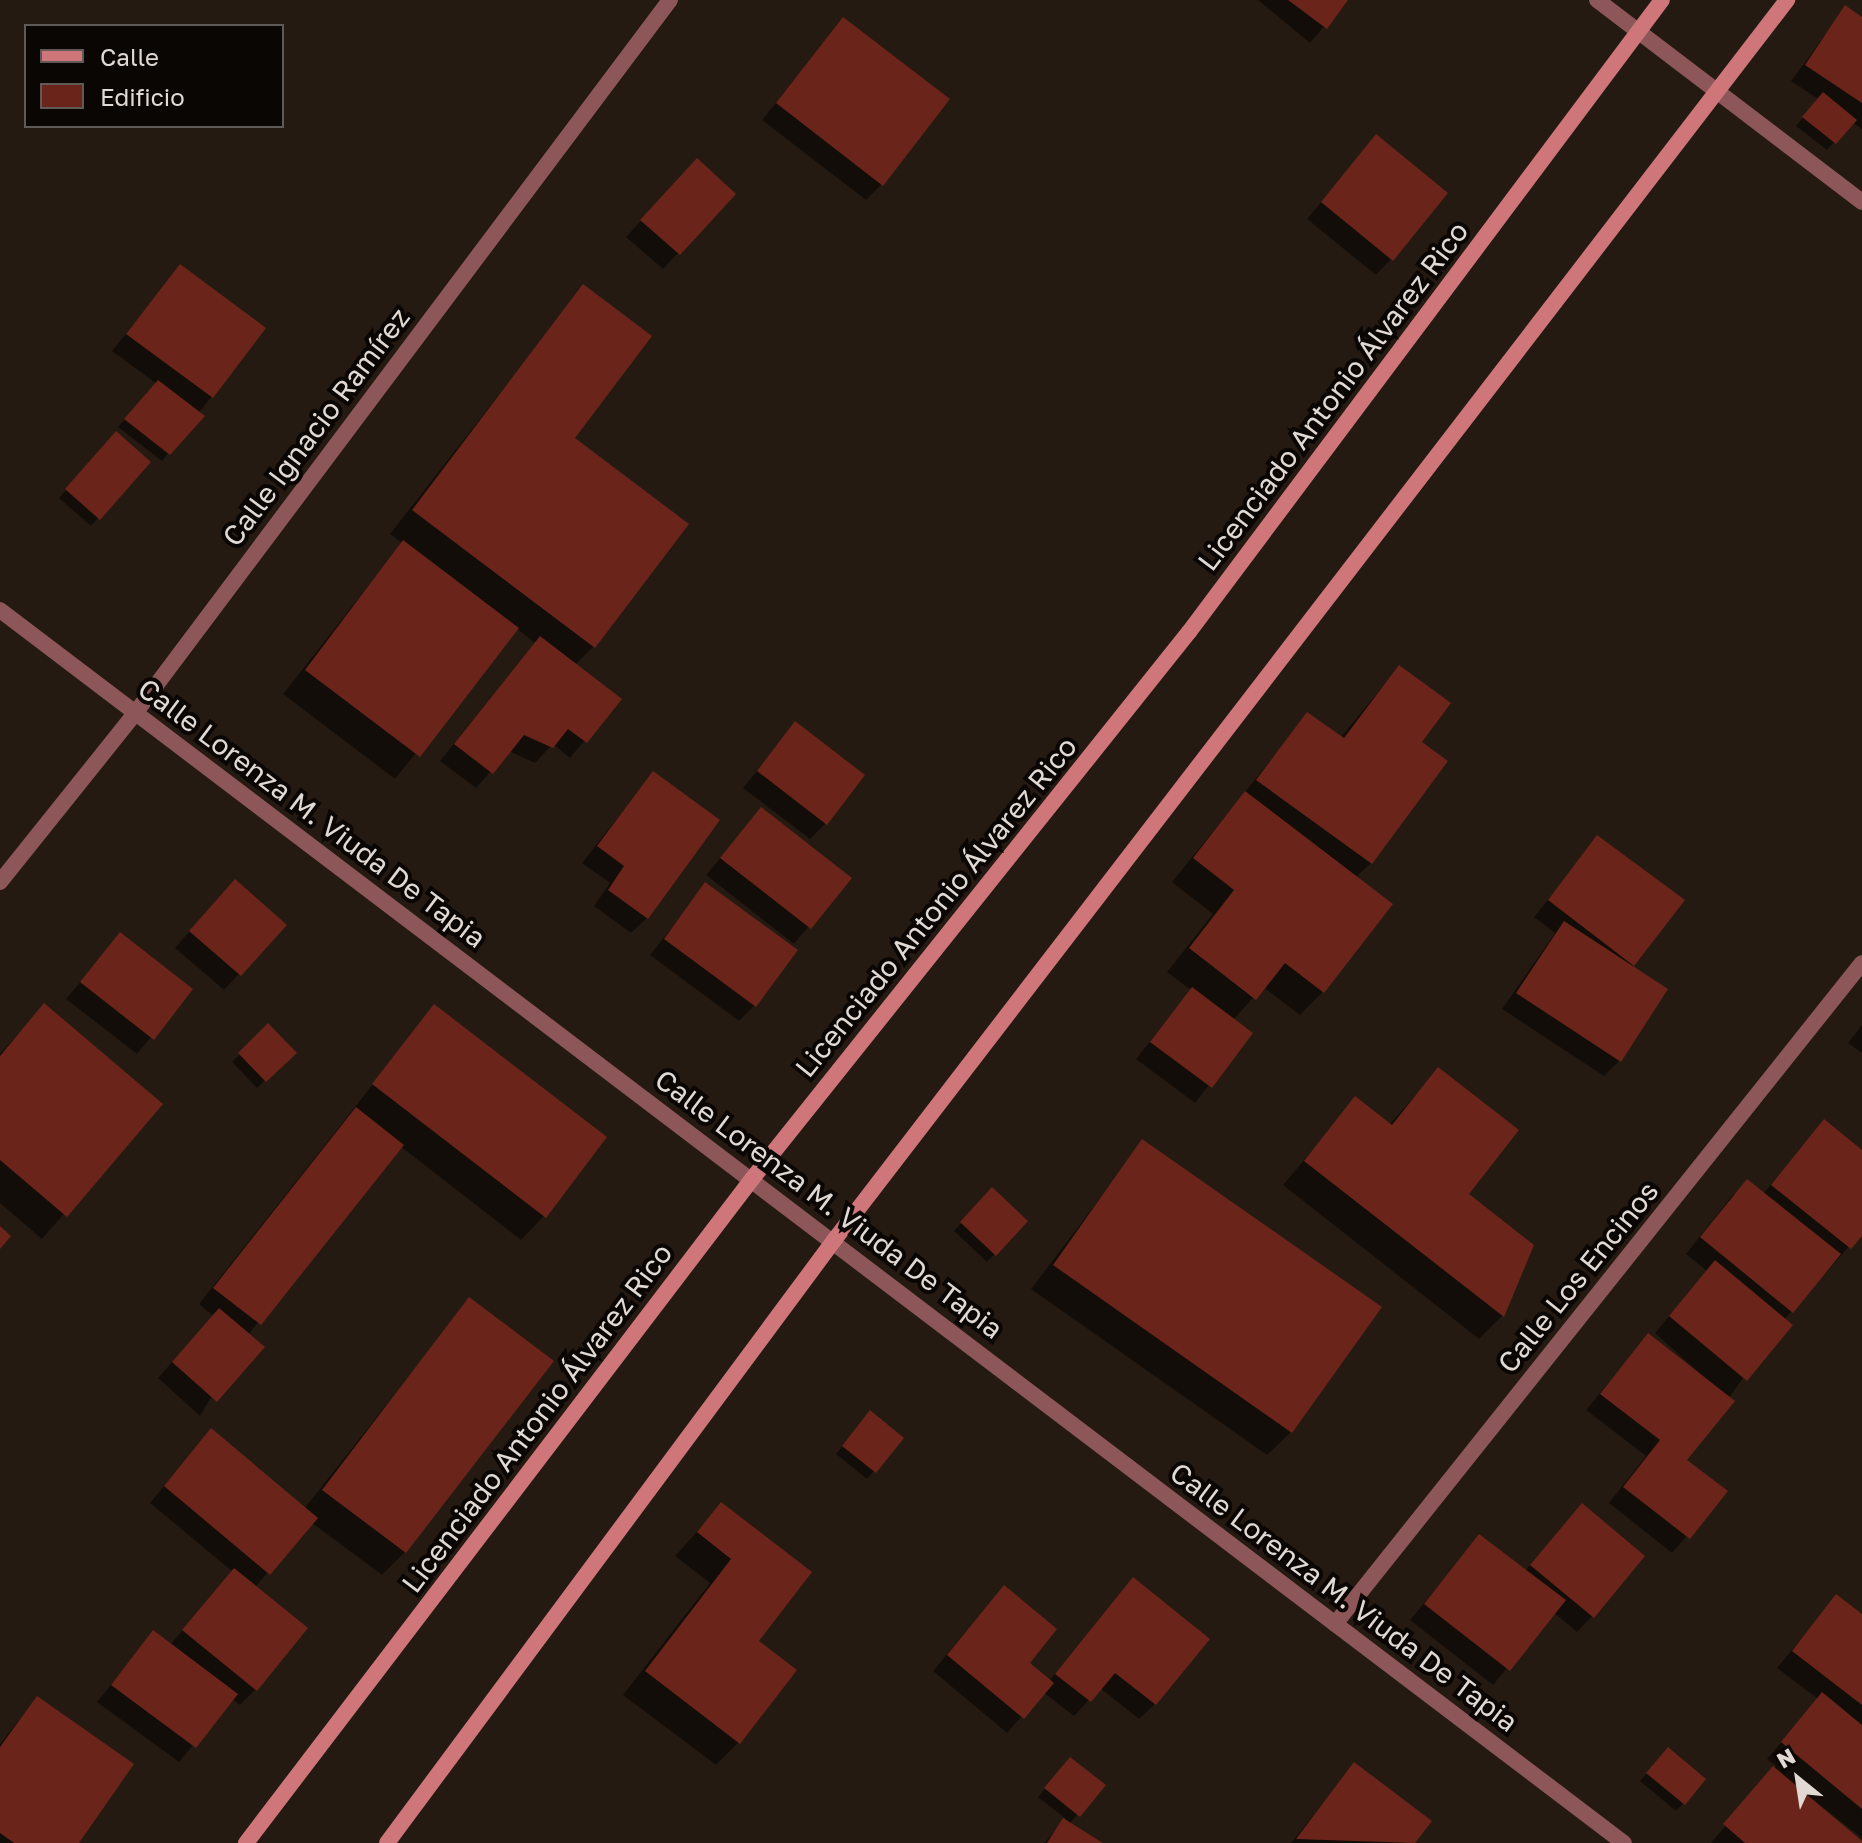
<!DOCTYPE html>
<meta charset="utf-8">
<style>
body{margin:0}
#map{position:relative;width:1862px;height:1843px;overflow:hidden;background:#251a12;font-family:"Golos Text",sans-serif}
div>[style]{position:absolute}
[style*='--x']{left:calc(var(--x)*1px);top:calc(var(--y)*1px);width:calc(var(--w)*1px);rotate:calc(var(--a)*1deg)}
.shadow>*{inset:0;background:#0007}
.building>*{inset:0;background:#6a2419}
.street>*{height:16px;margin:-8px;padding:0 8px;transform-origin:8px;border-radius:8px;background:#8d5658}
.secondary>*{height:16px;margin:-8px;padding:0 8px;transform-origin:8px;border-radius:8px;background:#ce767a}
span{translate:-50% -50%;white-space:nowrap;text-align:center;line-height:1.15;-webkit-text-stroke:8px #0a0604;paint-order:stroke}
.street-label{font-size:28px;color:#e1d9d4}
.legend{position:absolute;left:24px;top:24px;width:260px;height:104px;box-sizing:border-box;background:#0a0604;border:2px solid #605a57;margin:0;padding:10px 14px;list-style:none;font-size:24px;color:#e1d9d4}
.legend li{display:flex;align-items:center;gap:16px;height:40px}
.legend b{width:40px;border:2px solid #605a57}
.north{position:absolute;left:1758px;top:1739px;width:80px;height:80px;-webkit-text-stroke:6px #0a0604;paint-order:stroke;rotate:330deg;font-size:22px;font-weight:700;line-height:32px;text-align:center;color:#e1d9d4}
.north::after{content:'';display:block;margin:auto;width:28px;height:36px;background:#e1d9d4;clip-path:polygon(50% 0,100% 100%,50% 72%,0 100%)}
</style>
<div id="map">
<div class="shadow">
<div style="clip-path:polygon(1258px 0,1346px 0,1310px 43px)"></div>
<div style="clip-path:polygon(1845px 8px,1862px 19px,1862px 129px,1852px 122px,1827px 150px,1796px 126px,1818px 99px,1791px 81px)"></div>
<div style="clip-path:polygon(844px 19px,881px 185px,866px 200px,762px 120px)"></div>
<div style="clip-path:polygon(1376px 137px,1391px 259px,1376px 275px,1307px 219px)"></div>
<div style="clip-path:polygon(682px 176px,733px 194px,663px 269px,626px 237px)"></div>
<div style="clip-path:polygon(180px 266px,264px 328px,162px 461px,118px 427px,157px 384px,112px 351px)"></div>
<div style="clip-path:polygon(583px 287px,572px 438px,594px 646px,575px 665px,619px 699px,570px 758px,553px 744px,535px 763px,509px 751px,476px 788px,440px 761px,535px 643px,516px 628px,395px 779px,283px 694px,402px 543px,390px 534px)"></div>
<div style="clip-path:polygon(109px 441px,148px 462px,91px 526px,59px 498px)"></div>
<div style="clip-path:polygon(1399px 667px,1420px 742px,1371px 863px,1355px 878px,1323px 992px,1300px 1015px,1263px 987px,1233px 1020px,1250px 1033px,1195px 1103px,1136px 1059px,1191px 990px,1167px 972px,1213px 914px,1172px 882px,1308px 714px,1340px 738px)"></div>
<div style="clip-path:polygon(795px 724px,826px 823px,810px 839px,743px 788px)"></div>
<div style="clip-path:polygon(653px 773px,647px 918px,631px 933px,594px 906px,610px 883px,582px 863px)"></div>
<div style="clip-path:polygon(761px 810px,849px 878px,794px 944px,706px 875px)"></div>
<div style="clip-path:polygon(1598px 838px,1633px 964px,1619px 1061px,1604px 1076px,1502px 1009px,1555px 933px,1534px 917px)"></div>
<div style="clip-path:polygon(706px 885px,755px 1005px,739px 1021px,650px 955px)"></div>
<div style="clip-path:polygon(219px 897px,284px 925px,224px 990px,175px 948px)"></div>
<div style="clip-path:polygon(120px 935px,190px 990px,137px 1054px,66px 999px)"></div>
<div style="clip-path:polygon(44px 1006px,160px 1105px,42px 1239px,0 1203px,0 1054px)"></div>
<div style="clip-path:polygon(434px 1007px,544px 1216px,521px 1240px,400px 1146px,248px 1335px,200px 1416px,158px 1378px,213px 1316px,199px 1304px)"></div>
<div style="clip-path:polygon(1862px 1025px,1862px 1053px,1848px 1043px)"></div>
<div style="clip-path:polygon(268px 1026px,294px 1053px,257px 1088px,232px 1062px)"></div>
<div style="clip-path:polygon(1438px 1070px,1466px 1194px,1532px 1245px,1502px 1316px,1479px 1339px,1283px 1185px,1356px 1099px,1389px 1125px)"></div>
<div style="clip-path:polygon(1824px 1122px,1862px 1152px,1862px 1232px,1784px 1320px,1685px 1460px,1725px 1492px,1672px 1553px,1609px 1503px,1646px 1456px,1586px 1410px,1648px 1335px,1723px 1394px,1655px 1333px,1707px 1271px,1686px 1254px,1731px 1197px,1747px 1182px,1763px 1194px)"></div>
<div style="clip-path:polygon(1143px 1142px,1291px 1432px,1267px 1455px,1031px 1289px)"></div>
<div style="clip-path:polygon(992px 1190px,1026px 1221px,987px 1262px,954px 1231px)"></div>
<div style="clip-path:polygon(470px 1299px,405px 1552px,382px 1575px,312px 1523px,255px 1587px,305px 1628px,255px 1690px,240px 1705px,232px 1699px,179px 1762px,97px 1702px,153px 1633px,170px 1645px,233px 1572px,150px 1503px,196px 1447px,211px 1431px,304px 1509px)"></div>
<div style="clip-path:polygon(863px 1420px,902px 1438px,867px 1479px,836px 1454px)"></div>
<div style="clip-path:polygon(721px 1505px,756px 1641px,739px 1742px,716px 1765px,623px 1695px,710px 1583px,675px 1556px)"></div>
<div style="clip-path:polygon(1567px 1522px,1592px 1616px,1577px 1632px,1553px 1612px,1493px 1685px,1410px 1620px,1480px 1536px,1525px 1571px)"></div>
<div style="clip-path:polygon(1133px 1580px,1155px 1704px,1139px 1719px,1100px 1688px,1074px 1716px,1043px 1692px,1007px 1733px,933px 1671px,989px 1604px,1027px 1663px,1049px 1681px)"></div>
<div style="clip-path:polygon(1836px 1597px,1862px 1617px,1862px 1838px,1775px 1770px,1861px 1843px,1711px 1843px,1776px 1766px,1767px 1759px,1818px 1699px,1777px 1668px)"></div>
<div style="clip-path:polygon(37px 1698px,77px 1843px,0 1843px,0 1744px)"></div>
<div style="clip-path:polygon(1660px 1758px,1683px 1804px,1676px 1811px,1640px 1781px)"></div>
<div style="clip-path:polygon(1354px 1765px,1429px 1821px,1412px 1843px,1291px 1843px)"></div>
<div style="clip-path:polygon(1063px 1767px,1103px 1786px,1069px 1824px,1099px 1843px,1044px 1843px,1066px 1819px,1038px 1797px)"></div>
</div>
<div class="building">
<div style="clip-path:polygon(1288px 0,1348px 0,1327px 29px)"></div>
<div style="clip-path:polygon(1845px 5px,1862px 17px,1862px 103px,1805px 65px)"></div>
<div style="clip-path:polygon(843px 17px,950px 99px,883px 186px,776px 103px)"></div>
<div style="clip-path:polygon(1823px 92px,1857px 120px,1836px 144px,1802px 117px)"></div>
<div style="clip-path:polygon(1376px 134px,1448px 193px,1393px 261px,1321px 202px)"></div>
<div style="clip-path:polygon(697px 158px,736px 194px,680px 255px,640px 220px)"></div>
<div style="clip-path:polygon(180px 264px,266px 328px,213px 398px,126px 334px)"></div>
<div style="clip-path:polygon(583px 284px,652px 336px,575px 438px,689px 524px,595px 648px,412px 510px)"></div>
<div style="clip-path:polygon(158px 380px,205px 416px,170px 455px,124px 419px)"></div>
<div style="clip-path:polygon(116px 431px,151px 462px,100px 520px,65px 489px)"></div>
<div style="clip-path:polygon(403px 540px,519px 628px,420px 757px,305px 670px)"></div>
<div style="clip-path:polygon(540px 636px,622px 699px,587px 743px,568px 729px,553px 748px,524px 735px,493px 774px,454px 744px)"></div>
<div style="clip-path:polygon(1399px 665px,1451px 703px,1422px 742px,1448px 761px,1372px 864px,1256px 780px,1307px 712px,1344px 738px)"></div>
<div style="clip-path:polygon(795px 721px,865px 775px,827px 825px,757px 771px)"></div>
<div style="clip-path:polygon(653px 771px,720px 820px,648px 919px,608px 890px,624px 866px,597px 846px)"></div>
<div style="clip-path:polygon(1245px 791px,1393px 904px,1324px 993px,1285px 963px,1256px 1000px,1189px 948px,1234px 890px,1193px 858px)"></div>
<div style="clip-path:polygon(761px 807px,852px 878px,811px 929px,720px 858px)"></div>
<div style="clip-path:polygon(1597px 835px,1685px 900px,1634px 966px,1548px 900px)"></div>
<div style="clip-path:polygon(235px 879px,287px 925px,241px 976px,189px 931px)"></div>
<div style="clip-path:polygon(705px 882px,798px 950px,756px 1007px,664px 939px)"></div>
<div style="clip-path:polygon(1564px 921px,1668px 989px,1621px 1062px,1516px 993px)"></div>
<div style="clip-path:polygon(120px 932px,193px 989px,154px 1040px,80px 982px)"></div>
<div style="clip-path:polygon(1192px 987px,1253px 1033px,1212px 1088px,1150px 1042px)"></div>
<div style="clip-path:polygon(44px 1003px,163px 1104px,67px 1217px,0 1160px,0 1056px)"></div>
<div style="clip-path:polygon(434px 1004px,607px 1137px,546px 1218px,372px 1084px)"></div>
<div style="clip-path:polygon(268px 1023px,297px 1053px,266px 1082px,238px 1053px)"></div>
<div style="clip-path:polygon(1438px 1067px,1519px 1130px,1469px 1194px,1534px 1245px,1504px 1317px,1304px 1161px,1355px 1096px,1392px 1125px)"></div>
<div style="clip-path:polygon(356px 1107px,404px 1145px,261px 1325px,213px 1288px)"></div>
<div style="clip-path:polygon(1824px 1119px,1862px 1150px,1862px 1236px,1851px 1249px,1771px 1185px)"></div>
<div style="clip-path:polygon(1142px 1139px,1382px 1307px,1292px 1433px,1053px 1265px)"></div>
<div style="clip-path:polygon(1747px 1179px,1841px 1254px,1793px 1313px,1700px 1237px)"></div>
<div style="clip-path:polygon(992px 1187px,1028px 1221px,996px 1256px,960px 1222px)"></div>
<div style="clip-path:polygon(0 1226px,11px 1236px,0 1249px)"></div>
<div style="clip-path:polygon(1715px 1260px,1793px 1325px,1747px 1381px,1669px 1316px)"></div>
<div style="clip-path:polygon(469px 1297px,554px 1361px,406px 1553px,322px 1490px)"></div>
<div style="clip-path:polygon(219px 1308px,265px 1347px,217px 1402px,172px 1362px)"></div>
<div style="clip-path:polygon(1648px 1333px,1735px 1401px,1687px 1460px,1728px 1491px,1690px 1539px,1623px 1487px,1660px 1440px,1600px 1394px)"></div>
<div style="clip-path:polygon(870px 1410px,904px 1438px,876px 1473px,842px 1446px)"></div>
<div style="clip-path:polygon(211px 1428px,318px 1518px,270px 1575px,164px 1486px)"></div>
<div style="clip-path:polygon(721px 1502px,812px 1572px,759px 1641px,797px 1670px,740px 1744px,645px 1671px,731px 1559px,697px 1532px)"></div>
<div style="clip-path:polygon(1582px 1503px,1645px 1556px,1594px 1618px,1530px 1565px)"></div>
<div style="clip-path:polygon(1479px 1534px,1566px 1600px,1510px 1671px,1424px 1604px)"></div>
<div style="clip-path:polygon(234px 1568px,308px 1628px,257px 1691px,182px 1630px)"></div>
<div style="clip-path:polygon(1133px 1577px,1210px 1639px,1156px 1705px,1115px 1673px,1091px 1702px,1055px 1674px)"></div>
<div style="clip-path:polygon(1004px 1585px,1057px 1629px,1030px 1663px,1054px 1683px,1024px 1719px,947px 1655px)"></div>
<div style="clip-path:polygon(1836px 1594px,1862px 1614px,1862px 1705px,1792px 1651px)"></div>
<div style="clip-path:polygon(153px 1630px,238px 1694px,196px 1748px,111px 1685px)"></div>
<div style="clip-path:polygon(1822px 1692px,1862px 1725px,1862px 1809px,1781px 1742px)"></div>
<div style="clip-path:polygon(37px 1696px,134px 1764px,79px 1843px,14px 1843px,0 1833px,0 1747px)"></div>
<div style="clip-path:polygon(1668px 1747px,1706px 1779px,1685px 1805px,1646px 1773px)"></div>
<div style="clip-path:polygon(1070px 1757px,1106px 1785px,1080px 1817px,1044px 1788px)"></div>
<div style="clip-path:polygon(1354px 1762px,1432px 1821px,1415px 1843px,1296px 1839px)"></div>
<div style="clip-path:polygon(1773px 1766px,1862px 1841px,1862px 1843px,1745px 1843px,1723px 1824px)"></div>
<div style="clip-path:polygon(1063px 1818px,1103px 1843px,1047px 1843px)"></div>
</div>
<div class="street">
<div style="--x:1597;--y:0;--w:333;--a:37.3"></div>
<div style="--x:0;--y:610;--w:2039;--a:37.21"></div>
<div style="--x:0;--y:882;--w:218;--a:-51.3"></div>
<div style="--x:136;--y:712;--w:890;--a:-53.13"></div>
<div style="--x:1335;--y:1624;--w:845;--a:-51.44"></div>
</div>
<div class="secondary">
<div style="--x:246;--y:1843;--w:835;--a:-52.69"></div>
<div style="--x:752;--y:1179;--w:700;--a:-51.38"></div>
<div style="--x:1189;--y:632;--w:789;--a:-53.19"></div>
<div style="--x:387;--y:1843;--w:752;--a:-53.43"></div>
<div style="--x:835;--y:1239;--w:1563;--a:-52.46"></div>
</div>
<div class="street-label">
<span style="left:1333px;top:396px;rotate:-53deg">Licenciado Antonio Álvarez Rico</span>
<span style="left:316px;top:427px;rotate:-53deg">Calle Ignacio Ramírez</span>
<span style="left:312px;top:813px;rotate:37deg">Calle Lorenza M. Viuda De Tapia</span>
<span style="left:936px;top:907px;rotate:-51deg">Licenciado Antonio Álvarez Rico</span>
<span style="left:829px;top:1204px;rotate:37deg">Calle Lorenza M. Viuda De Tapia</span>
<span style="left:1578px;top:1277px;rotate:-51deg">Calle Los Encinos</span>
<span style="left:537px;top:1418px;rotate:-53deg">Licenciado Antonio Álvarez Rico</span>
<span style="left:1344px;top:1597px;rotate:37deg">Calle Lorenza M. Viuda De Tapia</span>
</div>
<ul class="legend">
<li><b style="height:10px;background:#ce767a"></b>Calle</li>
<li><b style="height:22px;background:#6a2419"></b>Edificio</li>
</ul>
<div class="north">N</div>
</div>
